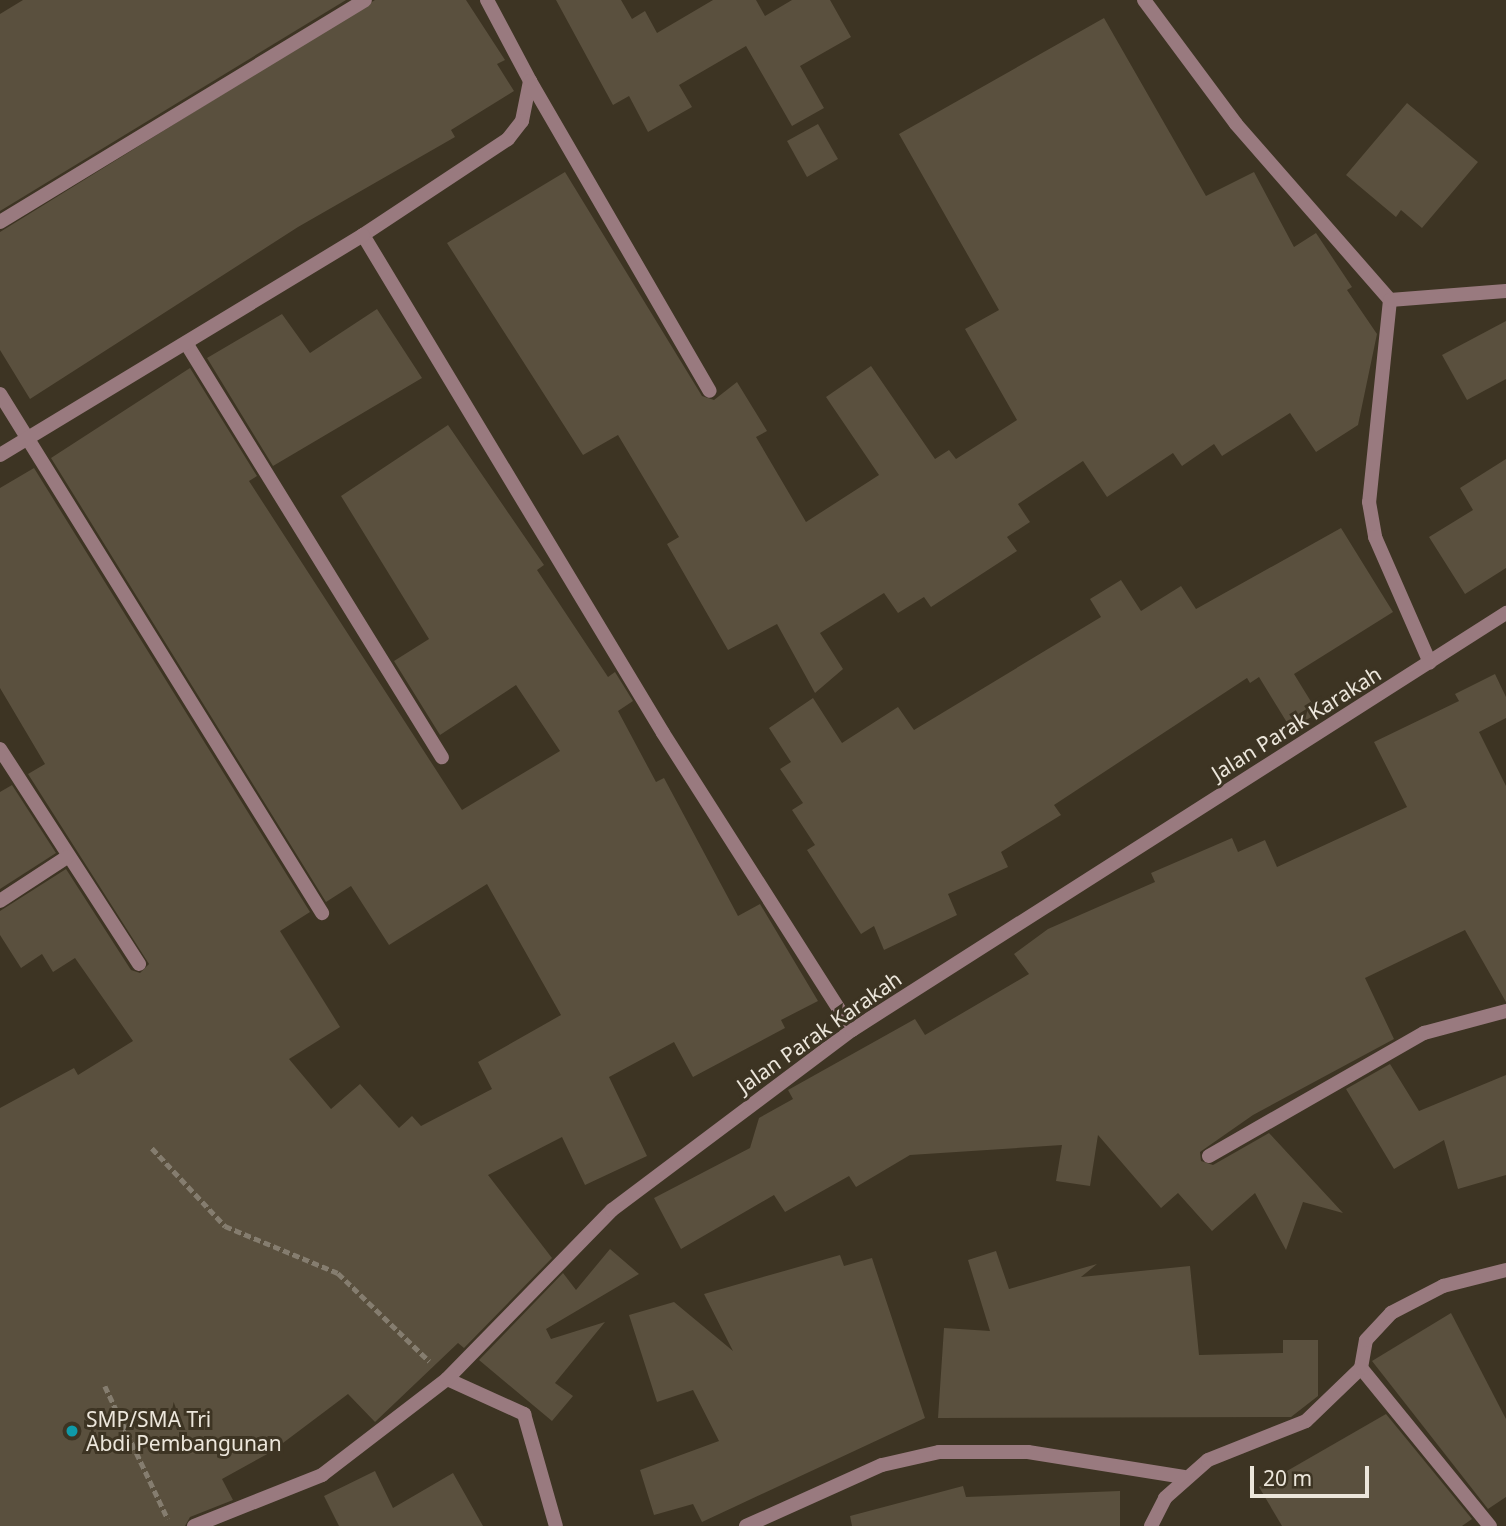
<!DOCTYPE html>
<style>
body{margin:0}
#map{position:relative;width:1506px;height:1526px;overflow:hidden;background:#3d3423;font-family:"Noto Sans",sans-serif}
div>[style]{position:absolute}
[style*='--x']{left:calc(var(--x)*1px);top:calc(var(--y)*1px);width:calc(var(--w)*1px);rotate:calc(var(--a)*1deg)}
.building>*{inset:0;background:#5a503e}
.path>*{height:4.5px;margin-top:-2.25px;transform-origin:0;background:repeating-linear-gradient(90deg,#857d6f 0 7px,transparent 0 10.5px)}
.minor>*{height:14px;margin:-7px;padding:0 7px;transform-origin:7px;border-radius:7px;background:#997a7f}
.tertiary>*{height:14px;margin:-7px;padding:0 7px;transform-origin:7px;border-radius:7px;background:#997a7f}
.dots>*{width:19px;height:19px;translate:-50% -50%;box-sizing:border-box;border:4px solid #3d3423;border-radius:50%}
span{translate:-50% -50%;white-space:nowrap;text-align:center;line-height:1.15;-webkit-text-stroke:6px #3d3423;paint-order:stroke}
.street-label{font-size:21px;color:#ece6db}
.poi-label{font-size:21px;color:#ece6db}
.left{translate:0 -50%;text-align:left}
.scale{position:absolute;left:1250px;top:1466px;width:119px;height:32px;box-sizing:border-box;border:4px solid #ece6db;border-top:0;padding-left:9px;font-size:21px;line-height:24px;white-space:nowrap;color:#ece6db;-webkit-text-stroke:5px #3d3423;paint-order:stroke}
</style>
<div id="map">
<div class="building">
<div style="clip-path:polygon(23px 0,346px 0,0 211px,0 14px)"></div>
<div style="clip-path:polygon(375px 0,466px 0,505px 60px,497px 64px,514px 91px,451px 130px,455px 137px,298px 227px,30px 399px,0 350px,0 232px)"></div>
<div style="clip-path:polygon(556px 0,621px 0,632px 19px,645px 11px,657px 33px,713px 0,756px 0,765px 16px,792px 0,830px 0,851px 37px,800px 66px,824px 108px,792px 126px,746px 46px,679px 85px,692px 107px,648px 132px,629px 96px,613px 105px)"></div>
<div style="clip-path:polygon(1104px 18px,1206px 196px,1254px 172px,1294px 247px,1316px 233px,1352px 287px,1347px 290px,1377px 334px,1358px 425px,1316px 452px,1290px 413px,1222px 456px,1214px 444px,1182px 466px,1173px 453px,1107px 497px,1083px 461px,1018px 504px,1030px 522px,1007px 537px,1017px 551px,931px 607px,924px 597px,898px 613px,884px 593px,820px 633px,843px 669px,815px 693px,777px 624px,728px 650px,667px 544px,679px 537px,618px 435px,583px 455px,447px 243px,565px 172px,702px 396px,714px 400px,737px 382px,767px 431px,756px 437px,806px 522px,879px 475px,826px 397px,871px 366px,935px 459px,949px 450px,956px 459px,1017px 420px,965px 329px,999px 310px,899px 134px)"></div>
<div style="clip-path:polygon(1407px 103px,1478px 162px,1422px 228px,1401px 210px,1396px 217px,1346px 175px)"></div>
<div style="clip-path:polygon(818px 124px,838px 159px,807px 177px,787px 141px)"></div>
<div style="clip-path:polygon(377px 309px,422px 378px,273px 466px,207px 358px,282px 314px,310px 353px)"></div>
<div style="clip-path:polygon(1506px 321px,1506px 379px,1467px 400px,1442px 355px)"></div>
<div style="clip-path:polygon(190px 368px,257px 476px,249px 481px,462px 810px,560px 751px,516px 685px,440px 735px,394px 661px,429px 639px,341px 496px,448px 425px,544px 565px,537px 570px,608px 677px,615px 672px,633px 701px,618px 711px,656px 782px,664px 778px,738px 916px,760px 904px,818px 1001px,781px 1020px,785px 1028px,693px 1077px,674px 1042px,609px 1077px,647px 1156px,585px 1185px,562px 1137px,488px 1175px,552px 1258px,464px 1348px,458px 1343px,375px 1422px,348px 1394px,271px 1452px,222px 1479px,233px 1500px,190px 1517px,185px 1526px,0 1526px,0 1108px,74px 1068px,78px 1075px,133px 1041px,75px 958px,53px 972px,42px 954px,21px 968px,0 935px,0 911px,66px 869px,131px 970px,140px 973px,149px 964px,28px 774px,45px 764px,0 688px,0 488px,34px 468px,310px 912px,280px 931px,340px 1027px,289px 1059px,331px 1109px,360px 1084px,399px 1128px,412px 1116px,421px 1126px,492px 1089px,478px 1062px,561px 1015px,487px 884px,389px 945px,351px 886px,326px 902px,51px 458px)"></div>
<div style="clip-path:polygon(1506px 459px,1506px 568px,1465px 594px,1429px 537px,1473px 510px,1460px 488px)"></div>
<div style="clip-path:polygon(1341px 528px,1393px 612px,1294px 674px,1318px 713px,1291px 729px,1259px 677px,1250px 683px,1247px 678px,1054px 805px,1061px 815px,1001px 852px,1008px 867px,948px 894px,957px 915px,884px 950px,874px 926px,861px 934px,807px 850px,815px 845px,792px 810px,803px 803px,780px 769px,791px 762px,769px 728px,813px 698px,842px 743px,898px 707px,914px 730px,1101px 617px,1090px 599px,1121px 580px,1141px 611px,1181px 586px,1196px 609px)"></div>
<div style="clip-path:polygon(1495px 674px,1506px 697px,1506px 718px,1479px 732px,1506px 786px,1506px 1002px,1465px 930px,1365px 978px,1394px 1039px,1253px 1115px,1200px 1152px,1201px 1161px,1213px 1165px,1269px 1133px,1343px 1213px,1303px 1202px,1286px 1250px,1255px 1193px,1212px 1231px,1178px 1193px,1161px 1208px,1098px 1135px,1090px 1186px,1056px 1181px,1062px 1145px,910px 1155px,856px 1187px,849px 1176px,785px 1212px,774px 1195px,681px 1249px,654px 1198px,750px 1148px,759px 1118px,793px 1099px,788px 1090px,915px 1019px,925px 1035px,1029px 974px,1014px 954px,1048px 929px,1155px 882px,1151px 873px,1232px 838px,1238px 852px,1265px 840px,1277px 867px,1407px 807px,1374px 742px,1459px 701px,1455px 694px)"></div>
<div style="clip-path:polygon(12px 785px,56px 853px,0 889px,0 792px)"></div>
<div style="clip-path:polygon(1390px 1064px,1419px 1111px,1506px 1075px,1506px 1175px,1458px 1189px,1444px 1140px,1394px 1169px,1346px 1089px)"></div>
<div style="clip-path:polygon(610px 1249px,639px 1274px,546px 1329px,551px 1339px,605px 1322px,555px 1383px,573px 1396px,552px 1421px,479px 1360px,563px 1273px,576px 1290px)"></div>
<div style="clip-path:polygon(996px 1251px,1009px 1289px,1097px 1264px,1081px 1277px,1190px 1266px,1199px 1355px,1283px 1353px,1283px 1340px,1318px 1340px,1318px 1396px,1291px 1417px,938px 1418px,944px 1328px,990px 1331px,968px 1260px)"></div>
<div style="clip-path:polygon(840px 1255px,844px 1266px,872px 1258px,925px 1418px,702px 1522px,693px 1504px,654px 1515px,640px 1470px,719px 1441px,693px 1390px,657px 1402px,629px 1315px,674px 1302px,733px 1351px,704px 1294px)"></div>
<div style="clip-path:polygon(1451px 1313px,1506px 1419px,1506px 1497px,1488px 1509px,1372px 1361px)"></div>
<div style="clip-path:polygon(1386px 1414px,1472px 1519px,1462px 1526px,1282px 1526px,1259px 1487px)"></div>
<div style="clip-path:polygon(375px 1471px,393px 1508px,453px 1473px,483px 1526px,339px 1526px,324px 1496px)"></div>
<div style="clip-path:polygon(963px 1486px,966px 1497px,1120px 1491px,1120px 1526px,852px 1526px,850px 1516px)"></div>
</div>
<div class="path">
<div style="--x:152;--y:1148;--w:107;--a:46.9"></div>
<div style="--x:225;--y:1226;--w:122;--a:22.6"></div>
<div style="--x:338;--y:1273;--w:127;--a:44"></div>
<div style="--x:105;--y:1386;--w:147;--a:64.7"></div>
</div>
<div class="minor">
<div style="--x:487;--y:0;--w:92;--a:62"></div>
<div style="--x:530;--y:81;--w:41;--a:101.3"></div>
<div style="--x:522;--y:121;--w:23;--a:128"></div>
<div style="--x:508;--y:139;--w:174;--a:146.5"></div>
<div style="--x:363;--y:235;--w:581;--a:58.93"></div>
<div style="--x:663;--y:733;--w:352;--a:57.5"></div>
<div style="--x:1144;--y:0;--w:154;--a:53.4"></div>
<div style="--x:1236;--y:124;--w:234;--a:48.8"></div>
<div style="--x:1390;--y:300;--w:203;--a:95.9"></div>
<div style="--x:1369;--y:502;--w:36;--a:80"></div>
<div style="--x:1375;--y:537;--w:137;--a:66.4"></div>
<div style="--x:530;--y:81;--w:358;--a:59.9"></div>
<div style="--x:0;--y:222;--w:427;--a:-31.3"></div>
<div style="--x:1390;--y:300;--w:116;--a:-4.4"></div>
<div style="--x:186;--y:343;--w:487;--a:58.3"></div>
<div style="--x:0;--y:394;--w:611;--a:58.18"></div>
<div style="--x:0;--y:455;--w:424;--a:-31.2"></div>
<div style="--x:0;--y:749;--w:256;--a:57.1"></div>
<div style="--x:0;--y:901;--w:80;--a:-33.3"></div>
<div style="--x:1209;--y:1156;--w:248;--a:-29.8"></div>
<div style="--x:1424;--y:1033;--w:85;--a:-15"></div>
<div style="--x:1361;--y:1368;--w:204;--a:50.8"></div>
<div style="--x:447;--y:1379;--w:85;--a:24.4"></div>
<div style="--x:524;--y:1414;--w:116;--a:74.1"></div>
<div style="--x:746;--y:1526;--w:149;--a:-24.2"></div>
<div style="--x:882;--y:1465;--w:58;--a:-12.8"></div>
<div style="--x:939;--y:1452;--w:89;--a:0"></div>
<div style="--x:1028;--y:1452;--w:158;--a:9.1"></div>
<div style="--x:1151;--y:1526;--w:31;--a:-63"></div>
<div style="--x:1165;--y:1498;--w:57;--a:-41.5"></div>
<div style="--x:1208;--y:1460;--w:105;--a:-21.7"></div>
<div style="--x:1306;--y:1421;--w:76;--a:-43.9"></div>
<div style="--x:1361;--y:1368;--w:28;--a:-80"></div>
<div style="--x:1366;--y:1340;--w:37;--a:-47"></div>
<div style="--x:1391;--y:1313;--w:59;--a:-27.4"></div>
<div style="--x:1443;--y:1286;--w:65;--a:-14.3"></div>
</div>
<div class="tertiary">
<div style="--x:194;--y:1526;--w:138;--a:-21.7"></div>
<div style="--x:322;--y:1475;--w:158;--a:-37.5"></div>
<div style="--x:447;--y:1379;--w:236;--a:-45.7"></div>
<div style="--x:612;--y:1210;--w:300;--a:-36.9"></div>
<div style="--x:852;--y:1030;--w:776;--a:-32.52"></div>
</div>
<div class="dots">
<div style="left:72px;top:1431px;background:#0f9aa8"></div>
</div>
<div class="street-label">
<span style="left:1296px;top:723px;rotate:-32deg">Jalan Parak Karakah</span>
<span style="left:819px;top:1032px;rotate:-35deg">Jalan Parak Karakah</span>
</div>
<div class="poi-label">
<span class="left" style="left:86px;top:1431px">SMP/SMA Tri<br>Abdi Pembangunan</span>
</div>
<div class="scale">20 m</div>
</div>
